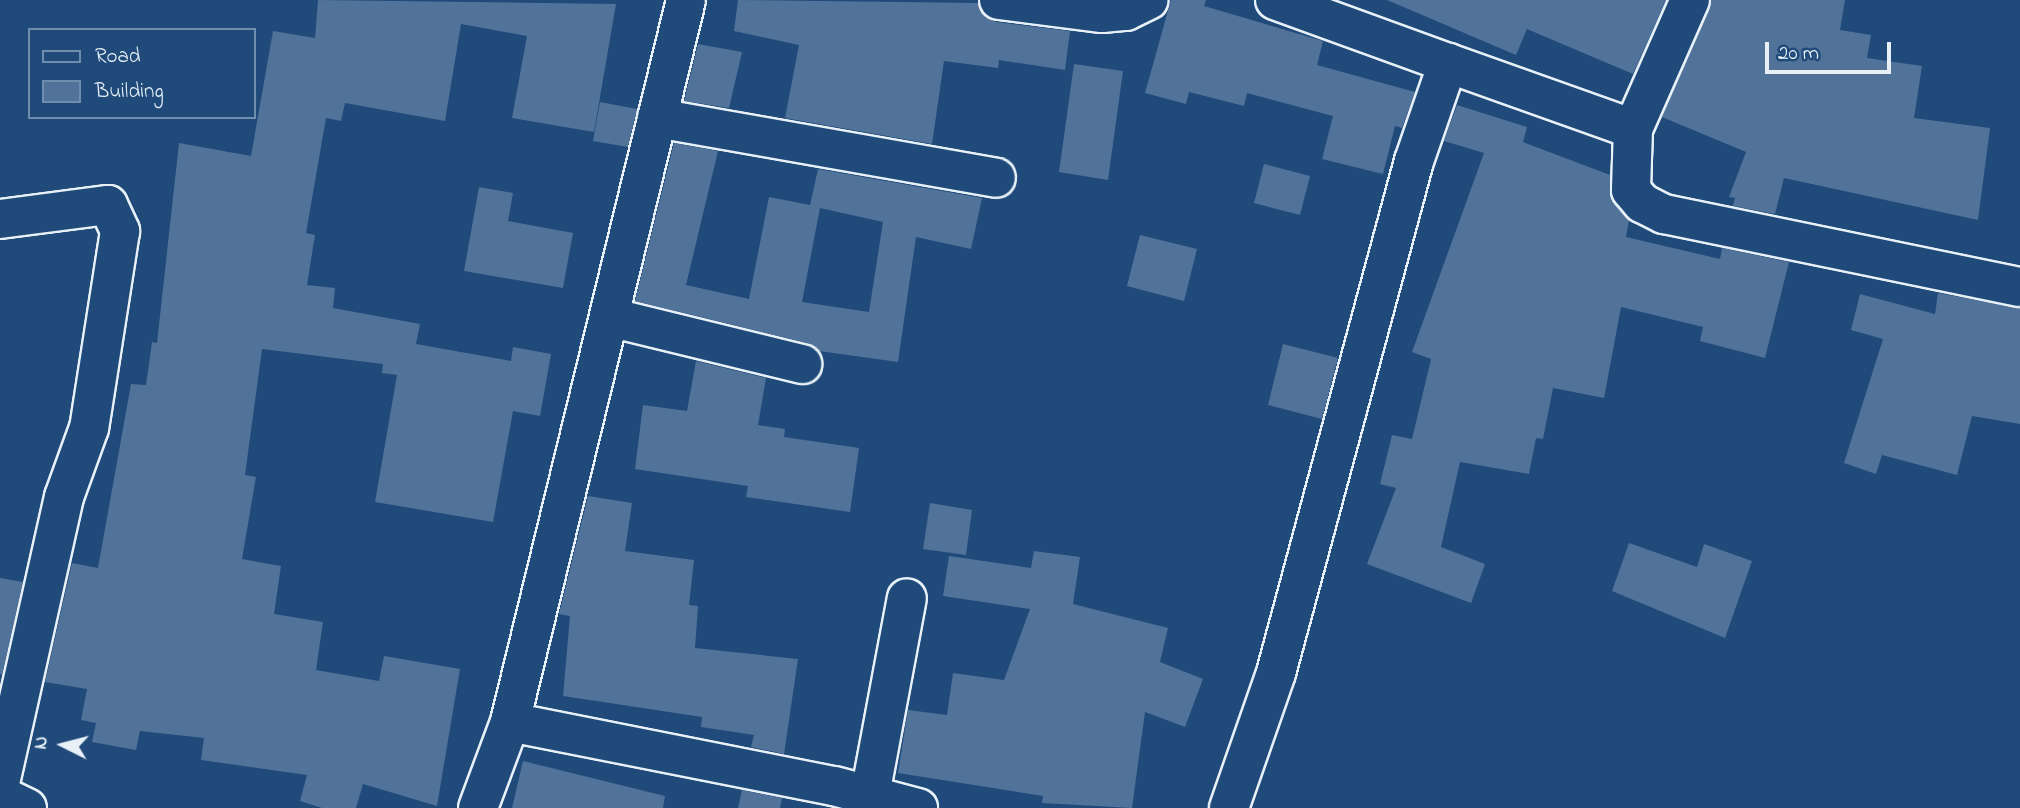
<!DOCTYPE html>
<style>
body{margin:0}
#map{position:relative;width:2020px;height:808px;overflow:hidden;background:#1f4a7a;font-family:"Indie Flower",sans-serif}
div>[style]{position:absolute}
[style*='--x']{left:calc(var(--x)*1px);top:calc(var(--y)*1px);width:calc(var(--w)*1px);rotate:calc(var(--a)*1deg)}
.building>*{inset:0;background:#517399}
.roads{filter:drop-shadow(2px 0 #e8f1f8) drop-shadow(-2px 0 #e8f1f8) drop-shadow(0 2px #e8f1f8) drop-shadow(0 -2px #e8f1f8)}
.minor>*{height:38px;margin:-19px;padding:0 19px;transform-origin:19px;border-radius:19px;background:#1f4a7a}
span{translate:-50% -50%;white-space:nowrap;text-align:center;line-height:1.15;-webkit-text-stroke:7px #1f4a7a;paint-order:stroke}
.legend{position:absolute;left:28px;top:28px;width:228px;height:91px;box-sizing:border-box;background:#1f4a7a;border:2px solid #6f8dac;margin:0;padding:9px 12px;list-style:none;font-size:21px;color:#e8f1f8}
.legend li{display:flex;align-items:center;gap:14px;height:35px}
.legend b{width:35px;border:2px solid #6f8dac}
.north{position:absolute;left:28px;top:710px;width:70px;height:70px;-webkit-text-stroke:5px #1f4a7a;paint-order:stroke;rotate:276deg;font-size:19px;font-weight:700;line-height:28px;text-align:center;color:#e8f1f8}
.north::after{content:'';display:block;margin:auto;width:24px;height:32px;background:#e8f1f8;clip-path:polygon(50% 0,100% 100%,50% 72%,0 100%)}
.scale{position:absolute;left:1765px;top:42px;width:126px;height:32px;box-sizing:border-box;border:4px solid #e8f1f8;border-top:0;padding-left:9px;font-size:21px;line-height:24px;white-space:nowrap;color:#e8f1f8;-webkit-text-stroke:5px #1f4a7a;paint-order:stroke}
</style>
<div id="map">
<div class="building">
<div style="clip-path:polygon(318px 0,616px 4px,594px 132px,512px 118px,527px 36px,461px 24px,445px 121px,345px 103px,341px 121px,326px 118px,306px 233px,315px 235px,307px 285px,335px 288px,333px 308px,420px 324px,416px 344px,511px 361px,513px 347px,551px 354px,540px 416px,513px 411px,493px 522px,375px 502px,397px 375px,382px 373px,383px 364px,262px 349px,245px 475px,256px 477px,242px 559px,281px 566px,274px 614px,323px 622px,316px 670px,379px 681px,384px 656px,460px 669px,437px 806px,363px 784px,356px 808px,322px 808px,300px 801px,307px 775px,201px 760px,204px 738px,140px 731px,136px 750px,92px 742px,96px 723px,81px 720px,87px 689px,45px 682px,72px 563px,98px 568px,131px 384px,146px 385px,152px 342px,157px 343px,179px 143px,251px 156px,273px 31px,315px 38px)"></div>
<div style="clip-path:polygon(738px 0,978px 3px,985px 17px,996px 22px,1070px 31px,1065px 70px,999px 60px,998px 68px,944px 61px,932px 144px,785px 118px,799px 45px,734px 31px)"></div>
<div style="clip-path:polygon(1171px 0,1206px 0,1204px 6px,1323px 41px,1317px 65px,1415px 92px,1402px 128px,1395px 126px,1383px 174px,1322px 159px,1333px 116px,1247px 93px,1244px 106px,1189px 92px,1186px 104px,1145px 93px)"></div>
<div style="clip-path:polygon(1387px 0,1666px 0,1633px 74px,1527px 29px,1516px 55px)"></div>
<div style="clip-path:polygon(1711px 0,1845px 0,1840px 30px,1871px 35px,1867px 58px,1922px 66px,1914px 118px,1990px 128px,1978px 220px,1784px 178px,1775px 214px,1733px 206px,1735px 198px,1729px 197px,1746px 152px,1662px 117px)"></div>
<div style="clip-path:polygon(698px 44px,742px 52px,729px 108px,684px 101px)"></div>
<div style="clip-path:polygon(1074px 64px,1123px 71px,1108px 180px,1059px 172px)"></div>
<div style="clip-path:polygon(600px 102px,637px 109px,628px 147px,593px 141px)"></div>
<div style="clip-path:polygon(1457px 105px,1527px 127px,1523px 142px,1610px 175px,1614px 203px,1629px 220px,1626px 237px,1720px 259px,1722px 248px,1789px 262px,1765px 358px,1700px 341px,1703px 327px,1621px 307px,1604px 398px,1553px 388px,1543px 439px,1536px 438px,1529px 474px,1460px 462px,1441px 547px,1485px 564px,1471px 603px,1367px 564px,1396px 488px,1380px 484px,1392px 435px,1412px 439px,1431px 359px,1412px 352px,1484px 153px,1444px 141px)"></div>
<div style="clip-path:polygon(evenodd,674px 143px,718px 151px,686px 285px,749px 299px,769px 197px,810px 205px,818px 169px,982px 198px,971px 249px,916px 237px,898px 362px,819px 351px,807px 343px,635px 301px,674px 143px,820px 208px,883px 222px,869px 312px,802px 302px,820px 208px)"></div>
<div style="clip-path:polygon(1264px 164px,1310px 176px,1300px 215px,1254px 203px)"></div>
<div style="clip-path:polygon(479px 187px,513px 193px,508px 221px,573px 233px,563px 288px,464px 271px)"></div>
<div style="clip-path:polygon(1140px 235px,1197px 249px,1184px 301px,1127px 286px)"></div>
<div style="clip-path:polygon(1938px 293px,2020px 308px,2020px 424px,1972px 416px,1957px 475px,1882px 455px,1876px 474px,1844px 463px,1883px 339px,1851px 330px,1860px 294px,1935px 314px)"></div>
<div style="clip-path:polygon(1283px 344px,1338px 358px,1322px 419px,1268px 405px)"></div>
<div style="clip-path:polygon(696px 361px,766px 378px,758px 425px,785px 429px,784px 437px,859px 448px,850px 512px,746px 497px,748px 486px,635px 469px,643px 405px,687px 411px)"></div>
<div style="clip-path:polygon(588px 496px,632px 503px,625px 551px,694px 560px,689px 605px,698px 606px,695px 648px,798px 659px,784px 754px,751px 747px,754px 735px,701px 727px,702px 717px,563px 696px,570px 616px,559px 614px)"></div>
<div style="clip-path:polygon(930px 503px,972px 510px,966px 555px,923px 549px)"></div>
<div style="clip-path:polygon(1629px 543px,1697px 567px,1704px 544px,1752px 561px,1725px 638px,1612px 591px)"></div>
<div style="clip-path:polygon(1034px 551px,1080px 557px,1073px 604px,1168px 628px,1160px 662px,1203px 679px,1185px 727px,1145px 712px,1132px 808px,1042px 803px,1043px 796px,898px 773px,908px 710px,947px 715px,953px 673px,1004px 680px,1030px 609px,943px 596px,949px 556px,1031px 568px)"></div>
<div style="clip-path:polygon(0 578px,23px 582px,2px 675px,0 674px)"></div>
<div style="clip-path:polygon(523px 761px,665px 796px,663px 808px,512px 808px)"></div>
<div style="clip-path:polygon(742px 790px,782px 798px,780px 808px,738px 808px)"></div>
</div>
<div class="roads">
<div class="minor">
<div style="--x:999;--y:0;--w:104;--a:7.2"></div>
<div style="--x:1102;--y:13;--w:24;--a:-5"></div>
<div style="--x:1126;--y:11;--w:25;--a:-26"></div>
<div style="--x:1448;--y:63;--w:196;--a:19.6"></div>
<div style="--x:1633;--y:129;--w:61;--a:91.9"></div>
<div style="--x:1631;--y:190;--w:17;--a:50"></div>
<div style="--x:1642;--y:203;--w:25;--a:27"></div>
<div style="--x:1664;--y:214;--w:363;--a:11.6"></div>
<div style="--x:657;--y:118;--w:344;--a:10"></div>
<div style="--x:1633;--y:129;--w:141;--a:-66.2"></div>
<div style="--x:0;--y:219;--w:109;--a:-7.4"></div>
<div style="--x:108;--y:205;--w:29;--a:65"></div>
<div style="--x:120;--y:231;--w:199;--a:98.9"></div>
<div style="--x:89;--y:428;--w:73;--a:109.9"></div>
<div style="--x:64;--y:497;--w:294;--a:102.6"></div>
<div style="--x:609;--y:317;--w:199;--a:13.7"></div>
<div style="--x:510;--y:722;--w:330;--a:11.2"></div>
<div style="--x:834;--y:786;--w:87;--a:14.7"></div>
<div style="--x:0;--y:795;--w:30;--a:26"></div>
<div style="--x:870;--y:795;--w:200;--a:-79.4"></div>
<div style="--x:478;--y:808;--w:92;--a:-69.6"></div>
<div style="--x:510;--y:722;--w:743;--a:-76.3"></div>
<div style="--x:1229;--y:808;--w:143;--a:-70.8"></div>
<div style="--x:1276;--y:673;--w:530;--a:-74.92"></div>
<div style="--x:1414;--y:161;--w:104;--a:-70.9"></div>
<div style="--x:1448;--y:63;--w:184;--a:-160"></div>
</div>
</div>
<ul class="legend">
<li><b style="height:9px;background:#1f4a7a"></b>Road</li>
<li><b style="height:19px;background:#517399"></b>Building</li>
</ul>
<div class="north">N</div>
<div class="scale">20 m</div>
</div>
